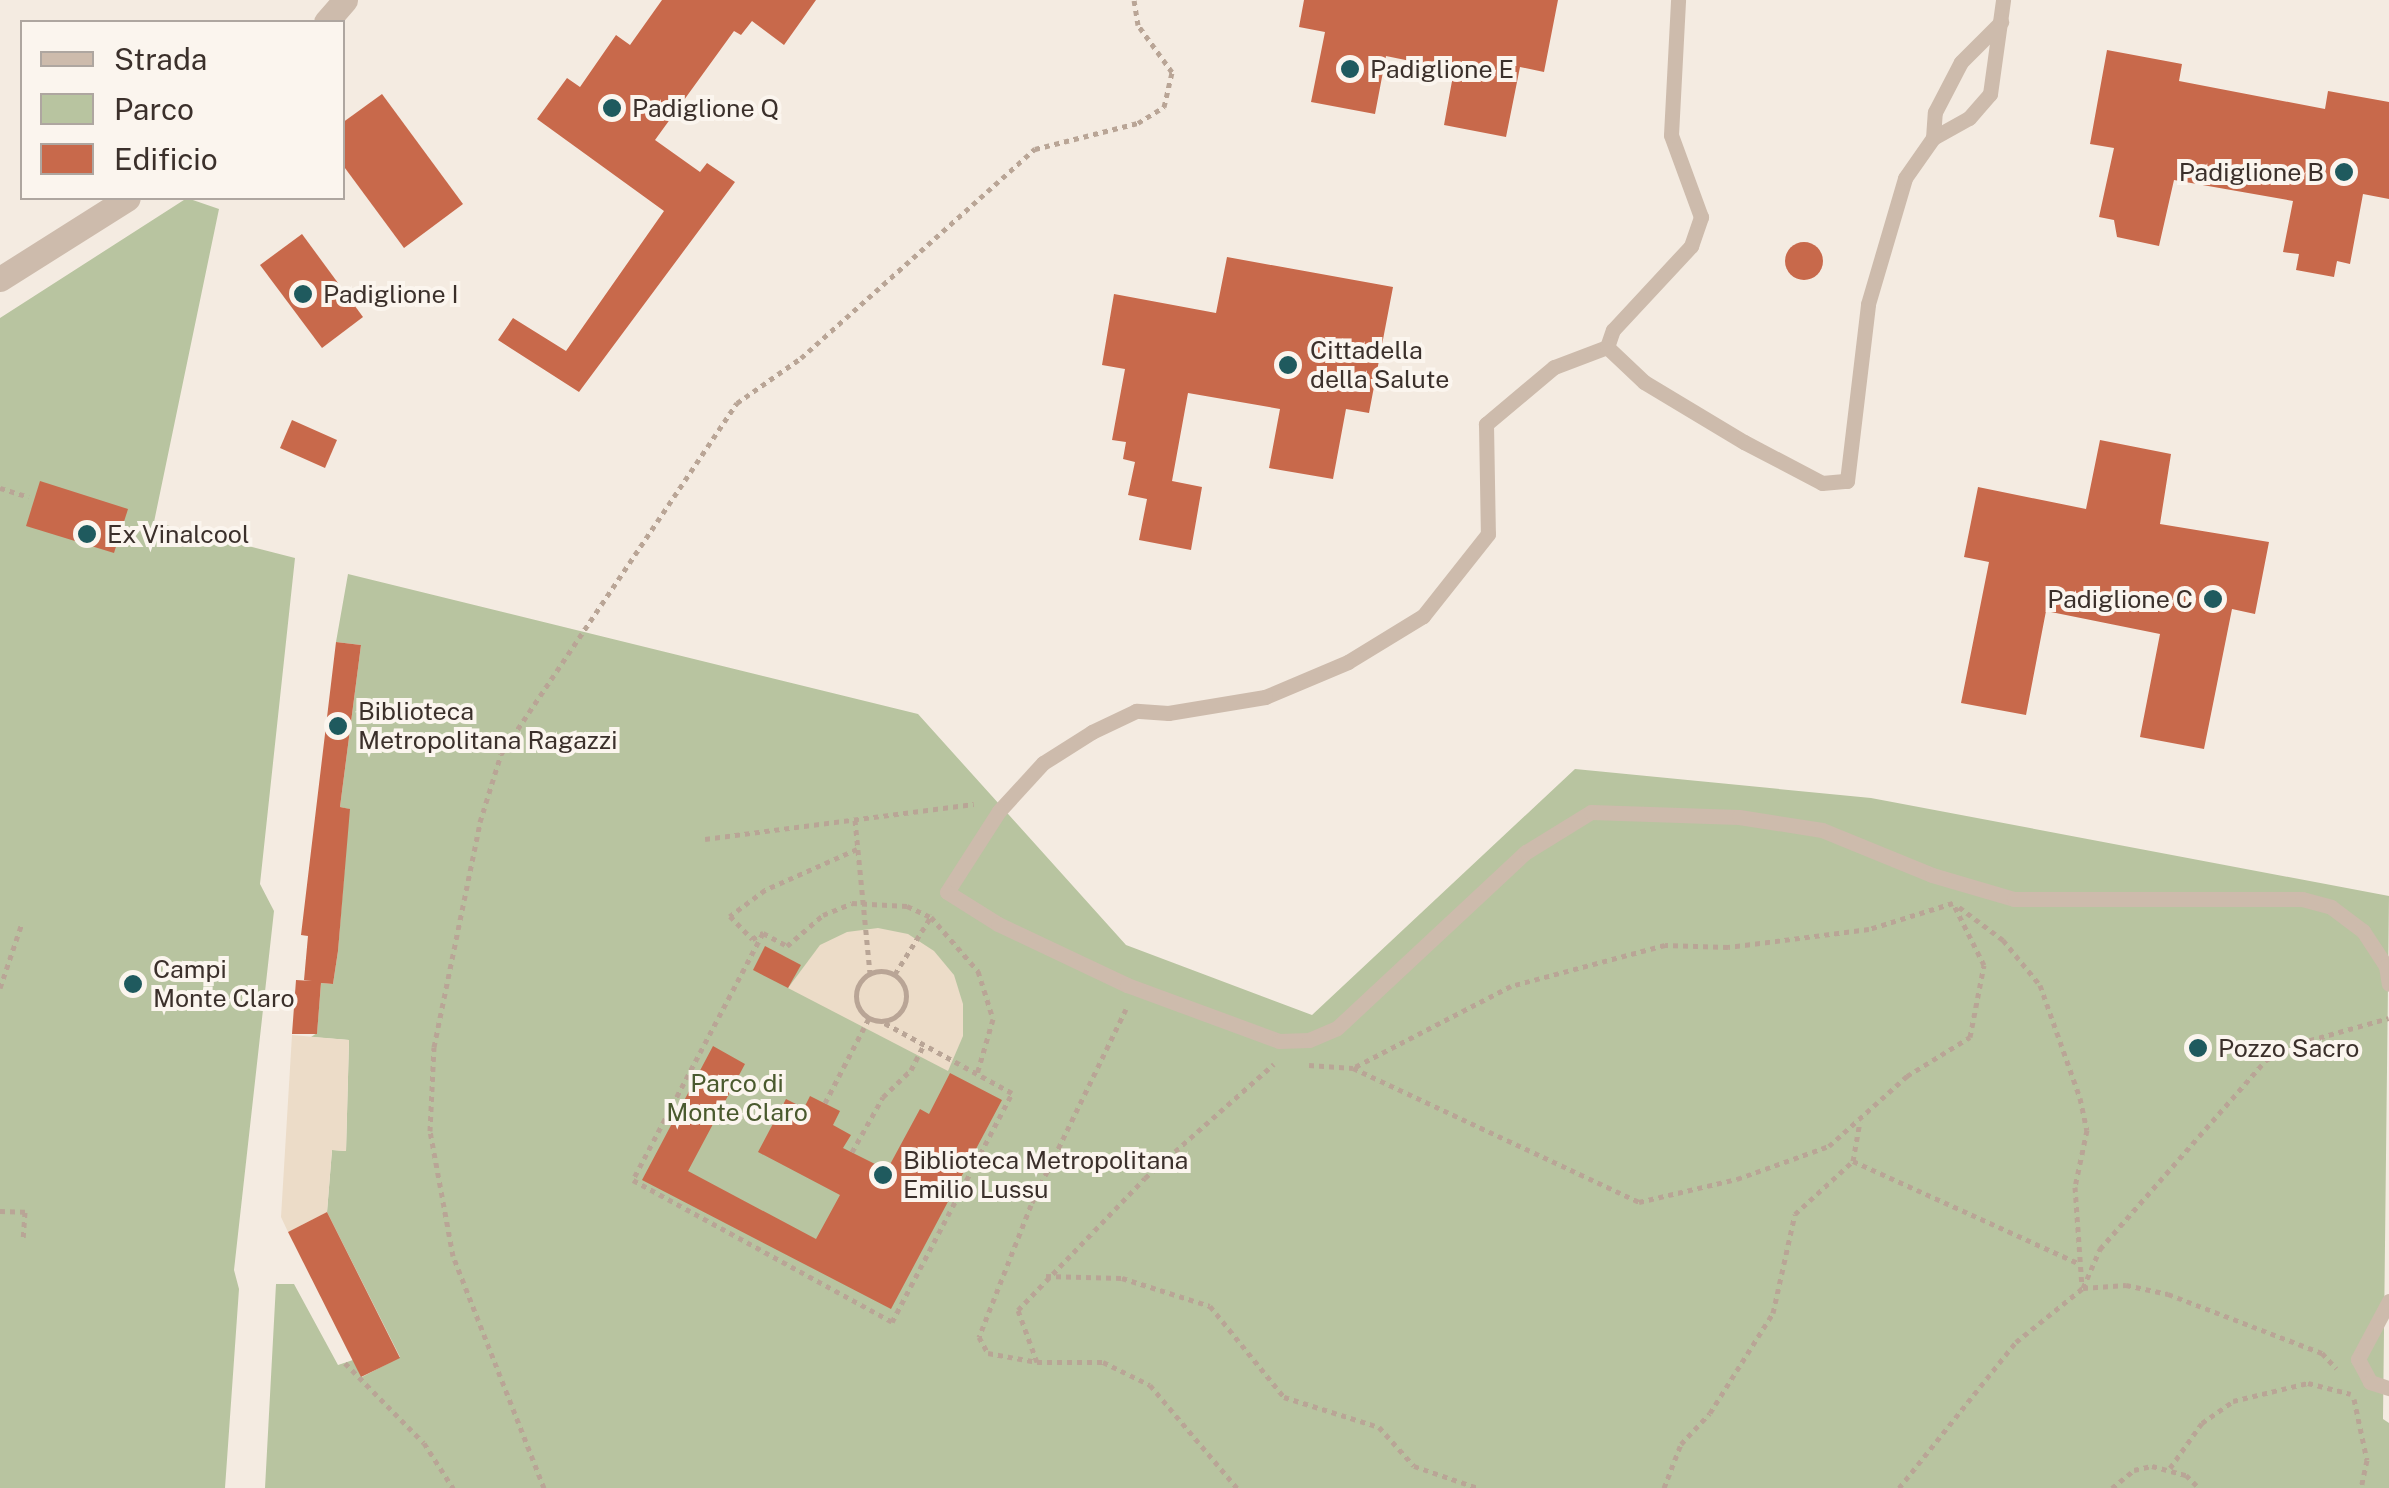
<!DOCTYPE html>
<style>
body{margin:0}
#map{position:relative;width:2389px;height:1488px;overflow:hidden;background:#f4ebe1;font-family:"Public Sans",sans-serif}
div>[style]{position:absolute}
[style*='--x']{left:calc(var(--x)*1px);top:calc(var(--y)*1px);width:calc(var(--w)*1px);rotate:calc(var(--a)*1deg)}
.green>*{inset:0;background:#b8c4a0}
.plaza>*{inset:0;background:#ecdcc8}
.building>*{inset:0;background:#c8694b}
.round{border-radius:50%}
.path>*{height:5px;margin-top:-2.5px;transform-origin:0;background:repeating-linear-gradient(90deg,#b9a596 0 5px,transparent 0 10px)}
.path>.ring{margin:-2.5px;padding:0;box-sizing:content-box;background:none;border:5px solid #b9a596;border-radius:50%}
.service>*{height:15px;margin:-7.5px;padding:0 7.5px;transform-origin:7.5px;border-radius:7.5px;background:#cdbbac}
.tertiary>*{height:25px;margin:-12.5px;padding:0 12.5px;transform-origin:12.5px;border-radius:12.5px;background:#cdbbac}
.dots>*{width:28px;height:28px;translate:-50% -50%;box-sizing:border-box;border:5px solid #fbf5ee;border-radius:50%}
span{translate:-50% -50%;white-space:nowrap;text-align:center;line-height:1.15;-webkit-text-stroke:8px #fbf5ee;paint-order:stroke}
.poi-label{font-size:25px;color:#3b302b}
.left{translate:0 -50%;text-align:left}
.right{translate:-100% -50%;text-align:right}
.park-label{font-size:25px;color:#4a5a2e}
.legend{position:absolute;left:20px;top:20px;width:325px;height:180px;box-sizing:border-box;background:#fbf5ee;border:2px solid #aea6a0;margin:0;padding:12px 18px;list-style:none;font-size:30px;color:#3b302b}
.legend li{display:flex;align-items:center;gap:20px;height:50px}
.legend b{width:50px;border:2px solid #aea6a0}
</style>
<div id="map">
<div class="green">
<div style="clip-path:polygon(187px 198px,219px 209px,154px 522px,295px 558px,260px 884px,274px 911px,234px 1270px,239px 1289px,225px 1488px,0 1488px,0 318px)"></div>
<div style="clip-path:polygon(348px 574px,918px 714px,1126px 945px,1312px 1015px,1575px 769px,1871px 798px,2389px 896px,2383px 1419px,2389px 1423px,2389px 1488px,265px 1488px,276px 1284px,294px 1284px,338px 1365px,353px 1360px,362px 1377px,400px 1357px,327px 1212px,332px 1150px,346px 1151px,349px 1040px,311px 1037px,317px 1033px,321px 983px,333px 984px,338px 951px,349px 809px,340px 807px,361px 645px,336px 642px)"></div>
</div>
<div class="plaza">
<div style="clip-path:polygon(878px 928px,908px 934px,934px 951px,954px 975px,963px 1004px,963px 1036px,948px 1071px,788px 988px,820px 945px,847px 932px)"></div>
<div style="clip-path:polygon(292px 1035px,349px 1040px,346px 1151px,332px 1150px,327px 1212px,288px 1232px,281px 1217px)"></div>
</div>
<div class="building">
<div style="clip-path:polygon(662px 0,816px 0,784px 45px,752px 21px,741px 35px,734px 31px,655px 140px,700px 172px,707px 163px,735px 182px,579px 392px,498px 340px,513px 318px,566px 351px,664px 211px,537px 119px,567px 78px,580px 87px,616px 35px,630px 45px)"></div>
<div style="clip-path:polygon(1304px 0,1558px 0,1544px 72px,1520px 67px,1506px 137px,1444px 125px,1454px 70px,1386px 56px,1375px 114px,1311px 102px,1325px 32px,1299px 27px)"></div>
<div style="clip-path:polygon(2107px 50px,2182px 64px,2179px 81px,2325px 109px,2328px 91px,2389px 102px,2389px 199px,2363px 194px,2350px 264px,2337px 261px,2334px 277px,2296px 270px,2299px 254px,2283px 252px,2293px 201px,2174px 180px,2159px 246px,2117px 237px,2114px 220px,2099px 217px,2114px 148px,2090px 144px)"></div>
<div style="clip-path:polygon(382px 94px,463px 204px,404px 248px,342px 164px,342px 123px)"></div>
<div style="clip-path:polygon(302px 234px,363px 317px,322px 348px,260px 265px)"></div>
<div class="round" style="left:1785px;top:242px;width:38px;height:38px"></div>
<div style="clip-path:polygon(1227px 257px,1393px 287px,1369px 413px,1346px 409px,1333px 479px,1269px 468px,1280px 409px,1188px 393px,1172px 481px,1202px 487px,1191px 550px,1139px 540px,1147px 499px,1128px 495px,1135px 462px,1123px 459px,1126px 442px,1112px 440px,1125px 369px,1102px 365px,1114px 294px,1216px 313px)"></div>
<div style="clip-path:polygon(292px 420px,337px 440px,325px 468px,280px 448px)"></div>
<div style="clip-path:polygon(2100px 440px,2171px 454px,2160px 524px,2269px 542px,2255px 614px,2232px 609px,2204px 749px,2140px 737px,2160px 634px,2046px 611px,2026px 715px,1961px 703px,1989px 562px,1964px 557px,1978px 487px,2086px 509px)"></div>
<div style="clip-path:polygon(40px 481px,128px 509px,114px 553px,26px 526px)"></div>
<div style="clip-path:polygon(336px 642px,361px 645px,340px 807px,350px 809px,338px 951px,333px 984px,321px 983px,317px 1034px,292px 1034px,296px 980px,312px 981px,304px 980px,308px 936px,301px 935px)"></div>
<div style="clip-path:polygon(765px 946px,801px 965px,788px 988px,753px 970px)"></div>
<div style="clip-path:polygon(713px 1046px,745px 1064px,688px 1171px,816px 1239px,840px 1195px,758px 1152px,786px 1099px,804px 1108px,810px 1096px,840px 1111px,833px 1125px,851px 1135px,843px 1148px,887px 1170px,920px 1109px,929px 1114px,950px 1073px,1002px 1100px,891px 1309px,642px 1180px)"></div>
<div style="clip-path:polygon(327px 1212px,400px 1358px,361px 1377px,288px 1232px)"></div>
</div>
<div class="path">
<div style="--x:0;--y:488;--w:30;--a:17"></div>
<div style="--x:855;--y:820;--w:153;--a:84.4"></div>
<div style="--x:705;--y:839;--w:271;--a:-7.4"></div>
<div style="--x:857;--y:849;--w:101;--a:156"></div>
<div style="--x:765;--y:890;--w:44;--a:143.4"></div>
<div style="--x:730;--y:916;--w:32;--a:46"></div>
<div style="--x:752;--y:939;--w:13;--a:-29"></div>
<div style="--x:763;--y:933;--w:27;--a:28"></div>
<div style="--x:787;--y:946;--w:48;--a:-40.7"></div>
<div style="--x:823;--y:915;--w:31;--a:-22"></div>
<div style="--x:852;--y:903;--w:55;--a:3.1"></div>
<div style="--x:907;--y:906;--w:26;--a:25"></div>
<div style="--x:931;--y:917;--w:72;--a:49"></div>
<div style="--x:978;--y:971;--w:50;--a:72.6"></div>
<div style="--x:993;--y:1019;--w:57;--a:106.2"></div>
<div style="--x:1959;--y:907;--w:55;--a:36.9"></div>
<div style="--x:2003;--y:940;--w:58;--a:50.6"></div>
<div style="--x:2040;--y:985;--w:120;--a:70.5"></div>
<div style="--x:2080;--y:1098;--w:33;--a:78"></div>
<div style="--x:2087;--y:1130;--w:58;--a:101.9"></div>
<div style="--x:2075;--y:1187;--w:100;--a:86"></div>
<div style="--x:763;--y:933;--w:279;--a:117.8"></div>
<div style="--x:633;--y:1180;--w:295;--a:28.7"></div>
<div style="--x:892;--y:1322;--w:259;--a:-62.3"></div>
<div style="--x:1012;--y:1093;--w:149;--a:-151.2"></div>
<div class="ring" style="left:856px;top:971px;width:45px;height:45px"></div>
<div style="--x:895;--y:974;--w:70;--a:-57.9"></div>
<div style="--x:0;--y:988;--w:69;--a:-71.3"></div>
<div style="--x:1126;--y:1009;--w:218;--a:115.9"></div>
<div style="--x:1031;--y:1205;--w:142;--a:111.5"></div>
<div style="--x:979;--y:1337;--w:18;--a:61"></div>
<div style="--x:988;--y:1353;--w:50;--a:10.4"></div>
<div style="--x:1037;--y:1362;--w:66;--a:0"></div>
<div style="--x:1103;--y:1362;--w:52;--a:26.1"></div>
<div style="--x:1150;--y:1385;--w:135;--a:49.8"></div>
<div style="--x:1309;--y:1065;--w:44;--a:3.9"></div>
<div style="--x:1353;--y:1068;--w:316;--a:25.1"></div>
<div style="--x:1639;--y:1202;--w:101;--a:-13.2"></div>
<div style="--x:1737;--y:1179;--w:98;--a:-19.7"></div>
<div style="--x:1829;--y:1146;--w:105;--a:-41.9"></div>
<div style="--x:1907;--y:1076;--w:74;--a:-31.8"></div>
<div style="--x:1970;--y:1037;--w:73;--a:-79"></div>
<div style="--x:1984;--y:965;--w:69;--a:-116.6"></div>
<div style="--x:1953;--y:903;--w:88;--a:162.8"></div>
<div style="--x:1869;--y:929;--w:142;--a:172.7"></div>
<div style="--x:1728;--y:947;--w:63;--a:-178.2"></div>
<div style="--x:1665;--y:945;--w:159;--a:165.1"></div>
<div style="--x:1511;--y:986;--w:178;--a:152.6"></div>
<div style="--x:825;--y:1103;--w:96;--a:-62.6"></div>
<div style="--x:852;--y:1152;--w:63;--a:-60.6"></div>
<div style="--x:883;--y:1097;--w:39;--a:-44"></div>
<div style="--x:911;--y:1070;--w:28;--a:-63"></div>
<div style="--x:1853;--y:1161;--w:249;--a:24.4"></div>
<div style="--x:0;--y:1211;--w:25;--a:2"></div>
<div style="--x:25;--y:1212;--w:26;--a:94"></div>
<div style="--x:1046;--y:1276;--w:76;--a:1.5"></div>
<div style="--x:1122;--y:1278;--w:92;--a:17.7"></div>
<div style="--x:1210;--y:1306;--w:117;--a:50.9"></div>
<div style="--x:1284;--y:1397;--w:100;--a:17.5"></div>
<div style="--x:1379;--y:1427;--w:52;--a:48.1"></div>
<div style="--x:1414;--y:1466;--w:68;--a:19"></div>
<div style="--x:2083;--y:1288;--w:43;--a:-4"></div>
<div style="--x:2126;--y:1285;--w:43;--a:12.1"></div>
<div style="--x:2168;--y:1294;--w:165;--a:21"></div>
<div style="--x:2322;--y:1353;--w:21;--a:47"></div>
<div style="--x:1037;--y:1362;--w:55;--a:-110.1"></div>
<div style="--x:1018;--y:1310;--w:183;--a:-46.1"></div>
<div style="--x:1145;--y:1178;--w:172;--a:-41.5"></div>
<div style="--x:345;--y:1363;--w:112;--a:45.4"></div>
<div style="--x:424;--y:1443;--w:54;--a:57.2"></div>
<div style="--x:2354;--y:1399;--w:62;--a:78"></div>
<div style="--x:2367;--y:1460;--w:29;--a:102"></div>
<div style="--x:2170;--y:1468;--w:55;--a:-54.6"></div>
<div style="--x:2202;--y:1423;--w:38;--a:-35"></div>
<div style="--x:2233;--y:1401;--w:77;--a:-13.5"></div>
<div style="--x:2308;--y:1383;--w:44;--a:14.3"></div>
<div style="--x:544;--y:1488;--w:249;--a:-111.4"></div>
<div style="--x:453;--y:1256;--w:127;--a:-100.4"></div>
<div style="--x:430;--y:1131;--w:84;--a:-87.3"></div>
<div style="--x:434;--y:1047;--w:230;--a:-78.4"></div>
<div style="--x:480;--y:822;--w:71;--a:-72.8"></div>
<div style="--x:501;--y:754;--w:423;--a:-56.1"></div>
<div style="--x:737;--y:403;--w:78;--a:-35.1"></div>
<div style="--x:801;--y:358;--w:314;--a:-41.8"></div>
<div style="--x:1035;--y:149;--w:106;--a:-14.2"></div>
<div style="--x:1138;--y:123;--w:31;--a:-32"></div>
<div style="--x:1164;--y:107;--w:36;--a:-77"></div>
<div style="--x:1172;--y:72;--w:58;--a:-125.9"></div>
<div style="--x:1138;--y:25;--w:25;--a:-99"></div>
<div style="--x:1664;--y:1488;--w:47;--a:-68.9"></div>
<div style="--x:1681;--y:1444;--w:42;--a:-46.9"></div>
<div style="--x:1710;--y:1413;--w:118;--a:-57.8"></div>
<div style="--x:1773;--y:1313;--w:101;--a:-77.5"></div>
<div style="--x:1795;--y:1214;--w:79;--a:-42.4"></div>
<div style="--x:1853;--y:1161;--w:40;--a:-80"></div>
<div style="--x:1899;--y:1488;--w:187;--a:-51.3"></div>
<div style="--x:2016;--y:1342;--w:86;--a:-38.9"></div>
<div style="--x:2083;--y:1288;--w:43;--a:-66.4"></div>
<div style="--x:2100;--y:1249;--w:252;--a:-48.7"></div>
<div style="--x:2266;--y:1060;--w:38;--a:-27"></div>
<div style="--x:2300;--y:1043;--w:92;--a:-15.7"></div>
<div style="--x:2112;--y:1488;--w:28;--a:-39"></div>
<div style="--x:2134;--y:1470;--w:18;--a:-13"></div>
<div style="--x:2152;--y:1466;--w:35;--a:15"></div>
<div style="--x:2186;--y:1475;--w:18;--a:45"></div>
</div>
<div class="service">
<div style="--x:1933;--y:138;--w:41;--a:-29.1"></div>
<div style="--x:1969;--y:118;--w:32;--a:-49"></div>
<div style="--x:1990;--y:94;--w:95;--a:-82.1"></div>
<div style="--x:1607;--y:347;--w:57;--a:159.3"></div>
<div style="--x:1554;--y:367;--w:89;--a:140"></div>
<div style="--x:1486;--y:424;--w:110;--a:89"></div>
<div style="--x:1488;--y:534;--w:105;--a:128.4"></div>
<div style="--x:1423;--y:616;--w:88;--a:148.5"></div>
<div style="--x:1348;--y:662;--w:90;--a:157.1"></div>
<div style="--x:1265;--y:697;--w:98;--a:170.6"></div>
<div style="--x:1168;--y:713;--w:32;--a:-176"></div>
<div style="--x:1136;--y:711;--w:49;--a:154.5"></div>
<div style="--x:1092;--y:732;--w:58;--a:147.7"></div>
<div style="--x:1043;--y:763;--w:65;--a:132.5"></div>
<div style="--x:999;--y:811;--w:96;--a:122.7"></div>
<div style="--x:947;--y:892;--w:60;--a:32.1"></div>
<div style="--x:998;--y:924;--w:143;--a:25.3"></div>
<div style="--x:1127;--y:985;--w:162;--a:20.2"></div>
<div style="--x:1279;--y:1041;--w:30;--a:-2"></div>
<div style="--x:1309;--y:1040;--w:30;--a:-23"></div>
<div style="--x:1337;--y:1028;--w:258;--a:-43"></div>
<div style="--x:1526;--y:852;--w:76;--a:-31.6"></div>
<div style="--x:1591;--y:812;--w:148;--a:1.9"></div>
<div style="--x:1739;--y:817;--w:84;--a:8.9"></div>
<div style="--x:1822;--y:830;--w:119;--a:22.2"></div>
<div style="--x:1932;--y:875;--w:85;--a:16.3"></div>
<div style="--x:2014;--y:899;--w:288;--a:0"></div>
<div style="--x:2302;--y:899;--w:30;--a:15"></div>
<div style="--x:2331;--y:907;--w:40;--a:37"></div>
<div style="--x:2363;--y:931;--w:42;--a:56.7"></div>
<div style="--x:2386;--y:966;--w:18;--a:81"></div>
<div style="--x:1607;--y:347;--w:51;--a:43.4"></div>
<div style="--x:1644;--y:382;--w:117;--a:31"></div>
<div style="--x:1744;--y:442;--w:88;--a:27.7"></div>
<div style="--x:1822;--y:483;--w:25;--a:-5"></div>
<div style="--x:1847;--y:481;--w:178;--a:-83.2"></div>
<div style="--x:1868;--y:304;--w:131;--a:-73.6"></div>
<div style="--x:1905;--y:178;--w:49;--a:-55"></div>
<div style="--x:1933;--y:138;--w:26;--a:-86"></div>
<div style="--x:1935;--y:112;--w:56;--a:-62.5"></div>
<div style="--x:1961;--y:62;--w:57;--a:-45"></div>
<div style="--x:1607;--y:347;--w:18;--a:-71"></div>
<div style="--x:1613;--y:330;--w:115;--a:-47.1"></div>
<div style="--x:1691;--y:246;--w:31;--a:-71"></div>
<div style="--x:1701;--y:217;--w:87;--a:-110.1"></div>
<div style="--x:1671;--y:135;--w:135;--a:-87"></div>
<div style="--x:2389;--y:1301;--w:66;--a:118.1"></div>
<div style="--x:2358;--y:1359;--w:26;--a:62"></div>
<div style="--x:2370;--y:1382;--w:20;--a:18"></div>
</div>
<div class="tertiary">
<div style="--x:326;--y:22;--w:29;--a:-49"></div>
<div style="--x:0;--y:279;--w:151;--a:-32.3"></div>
</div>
<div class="dots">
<div style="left:1350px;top:69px;background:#1f5a5e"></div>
<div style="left:612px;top:108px;background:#1f5a5e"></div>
<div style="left:2344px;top:172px;background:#1f5a5e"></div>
<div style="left:303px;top:294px;background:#1f5a5e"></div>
<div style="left:1288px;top:365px;background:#1f5a5e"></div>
<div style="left:87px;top:534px;background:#1f5a5e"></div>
<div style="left:2213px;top:599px;background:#1f5a5e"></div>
<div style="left:338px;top:726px;background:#1f5a5e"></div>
<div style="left:133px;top:984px;background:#1f5a5e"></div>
<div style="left:2198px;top:1048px;background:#1f5a5e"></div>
<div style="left:883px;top:1175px;background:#1f5a5e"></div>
</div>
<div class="poi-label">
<span class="left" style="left:1370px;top:69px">Padiglione E</span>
<span class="left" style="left:632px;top:108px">Padiglione Q</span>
<span class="right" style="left:2324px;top:172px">Padiglione B</span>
<span class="left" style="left:323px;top:294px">Padiglione I</span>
<span class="left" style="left:1310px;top:365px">Cittadella<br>della Salute</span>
<span class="left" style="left:107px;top:534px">Ex Vinalcool</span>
<span class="right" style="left:2193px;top:599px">Padiglione C</span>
<span class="left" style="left:358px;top:726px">Biblioteca<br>Metropolitana Ragazzi</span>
<span class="left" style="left:153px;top:984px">Campi<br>Monte Claro</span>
<span class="left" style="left:2218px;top:1048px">Pozzo Sacro</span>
<span class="left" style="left:903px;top:1175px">Biblioteca Metropolitana<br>Emilio Lussu</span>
</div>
<div class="park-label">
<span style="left:737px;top:1098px">Parco di<br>Monte Claro</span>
</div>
<ul class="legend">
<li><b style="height:12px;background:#cdbbac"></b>Strada</li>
<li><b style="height:28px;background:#b8c4a0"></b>Parco</li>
<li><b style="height:28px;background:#c8694b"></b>Edificio</li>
</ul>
</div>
